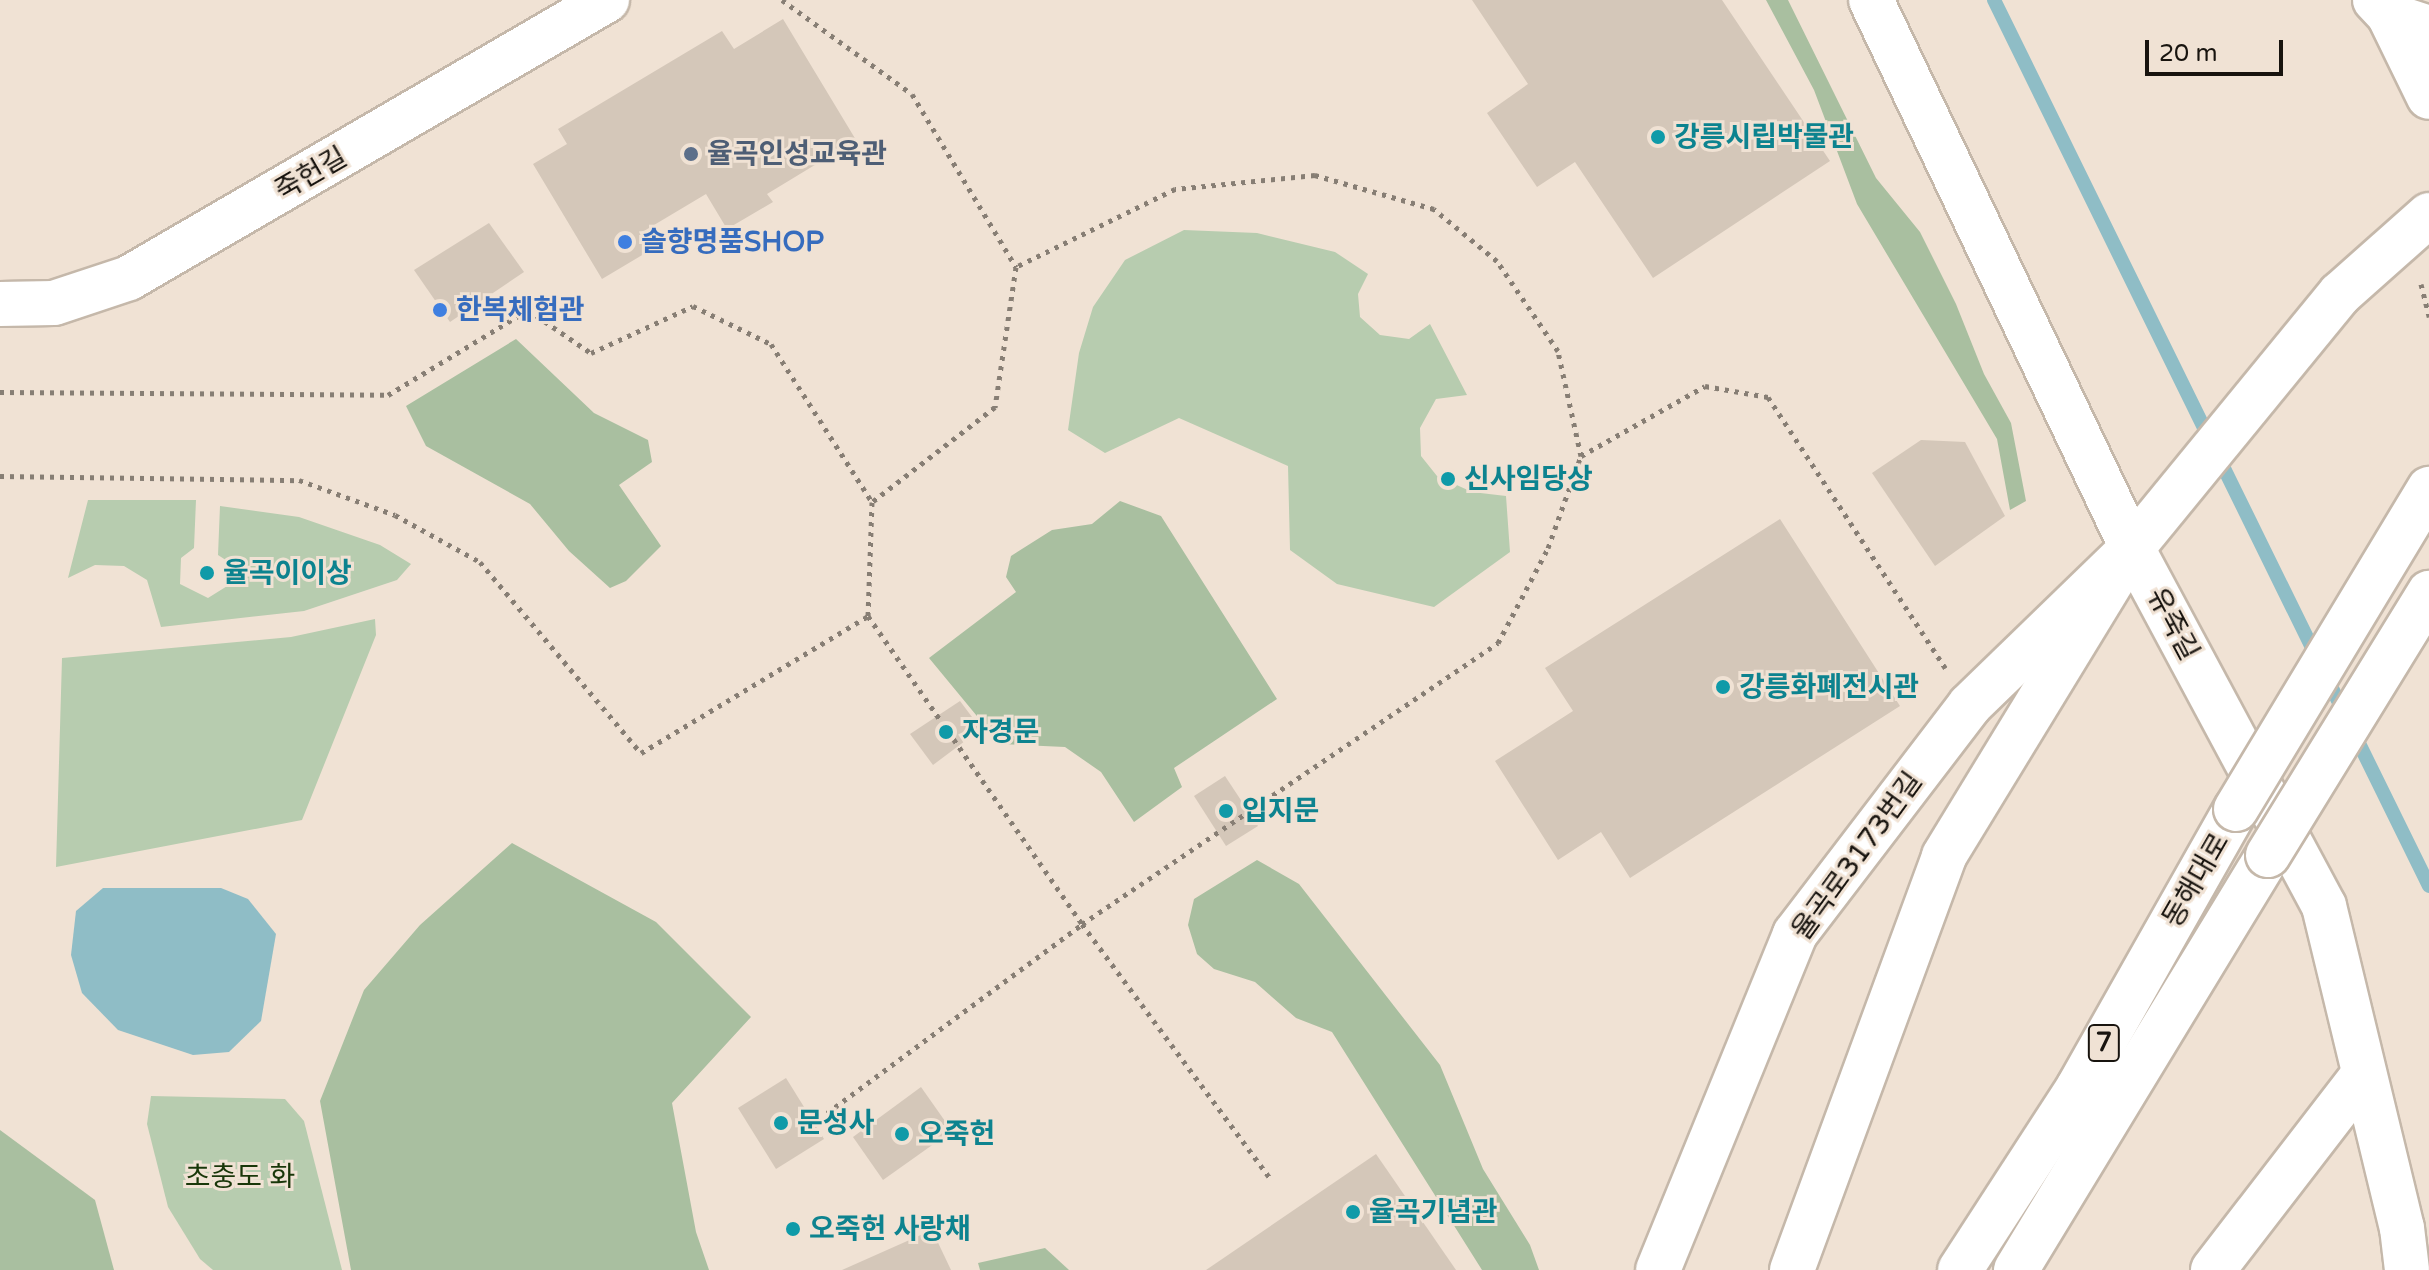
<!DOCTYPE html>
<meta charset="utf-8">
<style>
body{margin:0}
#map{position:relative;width:2429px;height:1270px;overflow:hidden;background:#f0e2d4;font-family:"Varela Round","Noto Sans KR",sans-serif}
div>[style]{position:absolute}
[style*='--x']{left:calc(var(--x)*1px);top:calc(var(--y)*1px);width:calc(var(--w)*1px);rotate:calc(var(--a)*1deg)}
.green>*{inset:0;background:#b7ccaf}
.forest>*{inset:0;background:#a9bfa0}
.water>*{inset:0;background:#8fbdc6}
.stream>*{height:14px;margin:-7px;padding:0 7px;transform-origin:7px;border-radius:7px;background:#8fbdc6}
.building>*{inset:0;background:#d4c7b9}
.path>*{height:5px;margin-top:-2.5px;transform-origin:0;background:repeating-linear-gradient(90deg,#877e74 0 4px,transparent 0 10px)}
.roads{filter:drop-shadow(2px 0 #c5b8aa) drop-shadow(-2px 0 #c5b8aa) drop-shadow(0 2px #c5b8aa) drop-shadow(0 -2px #c5b8aa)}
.minor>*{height:44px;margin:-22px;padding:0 22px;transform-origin:22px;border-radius:22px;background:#fff}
.major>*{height:44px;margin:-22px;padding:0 22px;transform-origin:22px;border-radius:22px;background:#fff}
.bridges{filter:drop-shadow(2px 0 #c5b8aa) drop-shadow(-2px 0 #c5b8aa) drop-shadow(0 2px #c5b8aa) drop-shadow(0 -2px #c5b8aa)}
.major-bridge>*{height:44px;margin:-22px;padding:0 22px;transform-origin:22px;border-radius:22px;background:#fff}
.dots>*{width:22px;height:22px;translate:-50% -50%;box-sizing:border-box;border:4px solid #f0e2d4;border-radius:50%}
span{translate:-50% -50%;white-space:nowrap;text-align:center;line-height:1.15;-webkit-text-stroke:6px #f0e2d4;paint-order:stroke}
.shield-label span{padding:2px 6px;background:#f0e2d4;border:2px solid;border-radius:6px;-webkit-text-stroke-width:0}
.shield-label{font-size:26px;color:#18140f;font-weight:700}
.culture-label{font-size:28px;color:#0d838f;font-weight:700}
.left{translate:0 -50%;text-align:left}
.service-label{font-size:28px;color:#4e5e75;font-weight:700}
.street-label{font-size:28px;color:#18140f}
.shop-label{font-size:28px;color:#366cbe;font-weight:700}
.park-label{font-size:28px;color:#193709}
.scale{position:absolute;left:2145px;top:40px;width:138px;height:36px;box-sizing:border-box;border:4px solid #18140f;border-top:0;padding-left:10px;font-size:24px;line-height:28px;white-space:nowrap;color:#18140f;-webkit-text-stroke:6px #f0e2d4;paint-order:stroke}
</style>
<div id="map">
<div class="green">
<div style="clip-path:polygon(1184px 230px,1257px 233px,1335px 252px,1368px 274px,1358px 294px,1360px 317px,1380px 335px,1409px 339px,1430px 324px,1467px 395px,1436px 399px,1420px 428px,1421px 456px,1437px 476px,1472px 492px,1506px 496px,1510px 552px,1434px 607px,1337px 584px,1290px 550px,1288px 466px,1179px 418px,1105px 453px,1068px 430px,1079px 353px,1093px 307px,1125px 260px)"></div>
<div style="clip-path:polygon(88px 500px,196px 500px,194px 548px,181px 558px,180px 584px,208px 598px,232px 583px,235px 566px,218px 555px,220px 506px,299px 517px,380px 545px,411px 564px,397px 580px,304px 611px,161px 627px,147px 580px,124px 566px,95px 565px,68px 578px)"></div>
<div style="clip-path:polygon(375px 619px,376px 635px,302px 820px,56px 867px,62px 658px,291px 637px)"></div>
<div style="clip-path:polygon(151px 1096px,285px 1099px,304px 1121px,342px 1270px,213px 1270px,200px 1259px,168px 1207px,147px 1124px)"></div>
</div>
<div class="forest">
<div style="clip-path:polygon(1766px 0,1788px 0,1876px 178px,1920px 232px,1956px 304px,1984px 374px,2011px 423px,2026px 501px,2010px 510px,1997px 439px,1857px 204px,1814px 90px)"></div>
<div style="clip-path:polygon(516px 339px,594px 413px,648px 440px,652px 462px,619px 485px,661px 546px,626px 581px,610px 588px,569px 551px,530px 504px,426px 446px,406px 406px)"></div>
<div style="clip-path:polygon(1120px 501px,1161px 516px,1277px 699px,1174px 768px,1182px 787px,1134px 822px,1101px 772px,1065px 747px,1000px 744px,929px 658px,1016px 592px,1006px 577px,1011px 556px,1052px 530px,1092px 524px)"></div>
<div style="clip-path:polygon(512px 843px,656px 922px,751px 1017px,672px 1103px,696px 1232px,709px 1270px,351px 1270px,320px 1101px,364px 990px,420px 925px)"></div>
<div style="clip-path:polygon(1257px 860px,1299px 884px,1440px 1065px,1483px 1169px,1530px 1245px,1539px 1270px,1482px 1270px,1332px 1032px,1296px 1018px,1255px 982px,1214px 969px,1197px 954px,1188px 925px,1194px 899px)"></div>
<div style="clip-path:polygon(0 1130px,95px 1200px,114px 1270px,0 1270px)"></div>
<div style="clip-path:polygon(1045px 1248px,1069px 1270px,980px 1270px,978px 1263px)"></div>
</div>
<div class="water">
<div style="clip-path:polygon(103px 888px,221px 888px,248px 899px,276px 934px,261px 1021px,229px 1052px,193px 1055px,118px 1030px,82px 993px,71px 955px,76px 911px)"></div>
</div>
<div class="stream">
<div style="--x:1994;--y:0;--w:987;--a:63.85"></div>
</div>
<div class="building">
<div style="clip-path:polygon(1472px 0,1722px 0,1830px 161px,1653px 278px,1575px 162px,1537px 187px,1487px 113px,1528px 84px)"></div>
<div style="clip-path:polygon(783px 19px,856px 140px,767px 194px,773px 202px,727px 229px,706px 194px,644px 231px,654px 248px,602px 279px,533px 164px,567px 144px,558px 129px,722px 31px,734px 49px)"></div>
<div style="clip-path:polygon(489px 223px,524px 272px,450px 322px,414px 270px)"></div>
<div style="clip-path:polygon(1921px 440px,1965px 442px,2005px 516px,1935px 566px,1872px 473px)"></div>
<div style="clip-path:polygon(1780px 519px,1900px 706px,1630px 878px,1601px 832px,1558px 860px,1495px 761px,1573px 711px,1545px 668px)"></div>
<div style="clip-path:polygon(960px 701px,981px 729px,933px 765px,910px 734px)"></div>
<div style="clip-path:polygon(1225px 776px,1258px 826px,1226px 846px,1194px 796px)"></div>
<div style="clip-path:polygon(786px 1078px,824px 1139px,776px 1169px,738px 1108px)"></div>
<div style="clip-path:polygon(921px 1087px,952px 1131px,883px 1180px,853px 1137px)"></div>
<div style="clip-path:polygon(1376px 1154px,1456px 1270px,1206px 1270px)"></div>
<div style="clip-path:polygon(932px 1230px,951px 1270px,842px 1270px)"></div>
</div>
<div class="path">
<div style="--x:782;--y:0;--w:160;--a:35.9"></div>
<div style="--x:912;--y:94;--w:202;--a:59"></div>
<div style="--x:2421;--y:284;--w:34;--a:76"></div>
<div style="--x:0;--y:392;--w:388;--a:0.4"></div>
<div style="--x:388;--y:395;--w:164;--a:-31.3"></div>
<div style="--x:528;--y:310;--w:76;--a:34.3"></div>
<div style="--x:591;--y:353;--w:112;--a:-24.7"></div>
<div style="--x:693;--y:306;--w:87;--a:26"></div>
<div style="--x:771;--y:344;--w:188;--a:57.4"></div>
<div style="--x:872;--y:502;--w:114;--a:92"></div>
<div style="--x:868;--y:616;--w:375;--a:55.2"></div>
<div style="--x:1082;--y:924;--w:315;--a:53.5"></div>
<div style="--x:1581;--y:456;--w:142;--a:-29.4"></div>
<div style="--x:1705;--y:386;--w:64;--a:9.9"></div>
<div style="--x:1768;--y:397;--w:324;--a:56.8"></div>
<div style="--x:0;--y:476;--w:299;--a:0.8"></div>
<div style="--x:299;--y:480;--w:102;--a:20"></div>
<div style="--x:395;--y:515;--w:97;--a:28.9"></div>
<div style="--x:480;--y:562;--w:250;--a:49.9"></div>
<div style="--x:641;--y:753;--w:265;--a:-31.1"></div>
<div style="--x:827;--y:1113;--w:317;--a:-36.5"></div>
<div style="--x:1082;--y:924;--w:502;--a:-34.04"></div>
<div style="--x:1498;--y:643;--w:107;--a:-62.2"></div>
<div style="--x:1548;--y:548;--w:98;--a:-70.3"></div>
<div style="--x:1581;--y:456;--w:107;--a:-102.4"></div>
<div style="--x:1558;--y:351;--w:109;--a:-124.1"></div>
<div style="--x:1497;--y:261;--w:82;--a:-140.5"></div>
<div style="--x:1434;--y:209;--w:124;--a:-164.1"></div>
<div style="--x:1315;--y:175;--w:141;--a:174.3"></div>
<div style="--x:1175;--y:189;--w:177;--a:153.9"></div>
<div style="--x:1016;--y:267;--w:142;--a:98.5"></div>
<div style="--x:995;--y:407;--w:155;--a:142.3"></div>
</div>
<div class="roads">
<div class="minor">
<div style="--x:1871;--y:0;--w:607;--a:64.53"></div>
<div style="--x:2132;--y:548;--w:406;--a:61.8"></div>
<div style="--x:2324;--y:906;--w:331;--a:76.4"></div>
<div style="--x:2402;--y:1228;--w:42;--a:83.2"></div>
<div style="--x:2375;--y:0;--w:21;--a:47"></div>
<div style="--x:2389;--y:15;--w:91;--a:64"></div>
<div style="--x:0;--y:304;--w:54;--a:-1.1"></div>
<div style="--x:54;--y:303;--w:79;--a:-18.4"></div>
<div style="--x:129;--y:278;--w:553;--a:-30.18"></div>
<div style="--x:1658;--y:1270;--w:363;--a:-67.8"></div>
<div style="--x:1795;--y:934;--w:288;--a:-52.6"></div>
<div style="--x:1970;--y:705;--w:226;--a:-44.1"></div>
<div style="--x:2132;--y:548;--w:328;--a:-50.7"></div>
<div style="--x:2340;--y:294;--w:119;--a:-41.6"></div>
</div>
<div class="major">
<div style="--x:2389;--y:15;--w:42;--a:18"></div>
<div style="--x:1792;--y:1270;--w:441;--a:-69.8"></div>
<div style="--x:1944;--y:856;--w:361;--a:-58.6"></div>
<div style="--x:1960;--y:1270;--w:217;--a:-57"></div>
<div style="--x:2078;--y:1088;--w:321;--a:-60.5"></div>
<div style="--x:2016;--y:1270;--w:486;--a:-58.7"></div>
<div style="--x:2213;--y:1270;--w:246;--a:-52.4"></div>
</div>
</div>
<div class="bridges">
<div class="major-bridge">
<div style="--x:2236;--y:809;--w:374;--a:-58.9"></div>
<div style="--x:2268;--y:855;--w:308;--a:-58.4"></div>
</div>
</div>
<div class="dots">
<div style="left:1658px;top:137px;background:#0f9aa8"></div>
<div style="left:691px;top:154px;background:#5c6f8a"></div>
<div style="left:625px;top:242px;background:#3f7fe0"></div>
<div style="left:440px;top:310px;background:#3f7fe0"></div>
<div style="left:1448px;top:479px;background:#0f9aa8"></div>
<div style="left:207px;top:573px;background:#0f9aa8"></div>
<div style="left:1723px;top:687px;background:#0f9aa8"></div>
<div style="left:946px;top:732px;background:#0f9aa8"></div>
<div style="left:1226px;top:811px;background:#0f9aa8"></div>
<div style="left:781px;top:1123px;background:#0f9aa8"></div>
<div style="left:902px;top:1134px;background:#0f9aa8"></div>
<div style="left:1353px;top:1212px;background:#0f9aa8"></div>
<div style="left:793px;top:1229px;background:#0f9aa8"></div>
</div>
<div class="shield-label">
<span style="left:2104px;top:1043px">7</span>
</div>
<div class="culture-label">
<span class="left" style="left:1674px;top:137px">강릉시립박물관</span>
<span class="left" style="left:1464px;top:479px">신사임당상</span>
<span class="left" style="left:223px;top:573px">율곡이이상</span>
<span class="left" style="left:1739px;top:687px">강릉화폐전시관</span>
<span class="left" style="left:962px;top:732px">자경문</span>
<span class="left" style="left:1242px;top:811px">입지문</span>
<span class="left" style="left:797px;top:1123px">문성사</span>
<span class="left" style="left:918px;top:1134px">오죽헌</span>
<span class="left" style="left:1369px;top:1212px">율곡기념관</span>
<span class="left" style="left:809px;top:1229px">오죽헌 사랑채</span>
</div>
<div class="service-label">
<span class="left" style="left:707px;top:154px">율곡인성교육관</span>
</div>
<div class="street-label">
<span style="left:311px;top:174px;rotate:-30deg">죽헌길</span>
<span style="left:2173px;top:624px;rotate:62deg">유죽길</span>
<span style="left:1857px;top:856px;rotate:-54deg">율곡로3173번길</span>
<span style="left:2196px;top:880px;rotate:-60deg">동해대로</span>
</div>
<div class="shop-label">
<span class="left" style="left:641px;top:242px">솔향명품SHOP</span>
<span class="left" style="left:456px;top:310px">한복체험관</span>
</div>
<div class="park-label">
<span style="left:240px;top:1177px">초충도 화</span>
</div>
<div class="scale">20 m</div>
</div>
